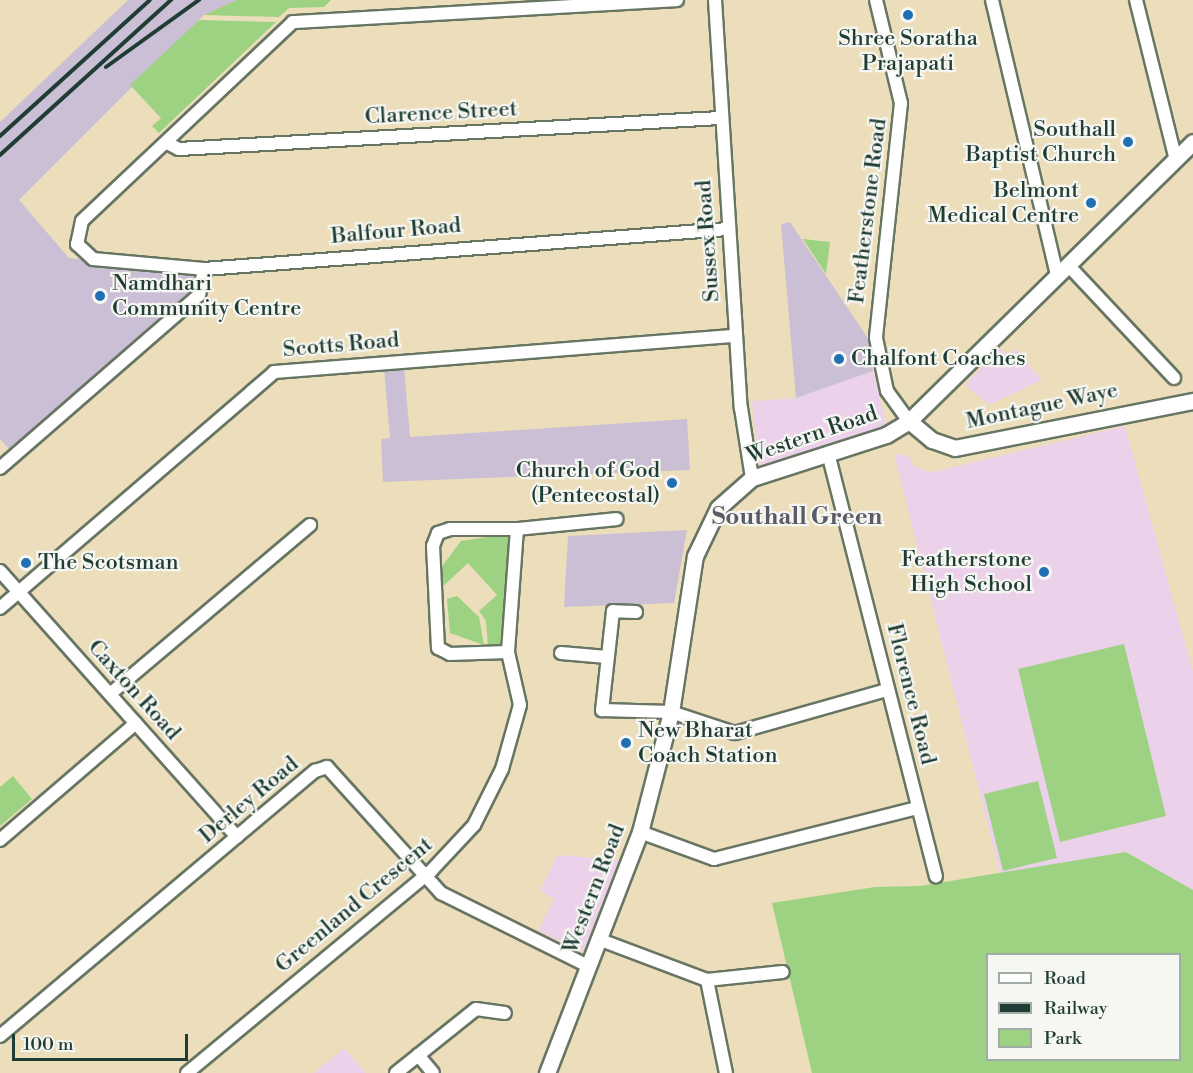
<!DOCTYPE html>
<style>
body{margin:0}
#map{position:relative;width:1193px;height:1073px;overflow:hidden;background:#ecdeba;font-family:"Libre Bodoni",serif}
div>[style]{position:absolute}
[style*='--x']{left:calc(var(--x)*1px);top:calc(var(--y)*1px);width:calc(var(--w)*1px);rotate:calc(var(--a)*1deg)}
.built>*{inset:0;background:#ecd1ea}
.industrial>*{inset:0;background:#cbbfd5}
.green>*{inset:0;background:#9dd283}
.roads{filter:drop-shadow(2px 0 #677563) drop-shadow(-2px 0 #677563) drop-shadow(0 2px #677563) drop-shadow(0 -2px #677563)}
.minor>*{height:12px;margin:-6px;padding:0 6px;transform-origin:6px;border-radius:6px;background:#fff}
.tertiary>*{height:15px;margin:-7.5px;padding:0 7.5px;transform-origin:7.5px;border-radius:7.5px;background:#fff}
.rail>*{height:4px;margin:-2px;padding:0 2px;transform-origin:2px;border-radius:2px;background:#1f3d34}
.dots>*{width:16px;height:16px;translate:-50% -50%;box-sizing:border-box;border:3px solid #f6f6f2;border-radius:50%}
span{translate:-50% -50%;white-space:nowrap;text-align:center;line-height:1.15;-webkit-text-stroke:4.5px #f6f6f2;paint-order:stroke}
.poi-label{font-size:22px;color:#1f3d34}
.right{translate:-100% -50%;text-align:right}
.left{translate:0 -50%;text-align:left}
.street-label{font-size:22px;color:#1f3d34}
.neighbourhood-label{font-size:24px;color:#595b66;font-weight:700}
.legend{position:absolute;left:986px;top:953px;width:195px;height:108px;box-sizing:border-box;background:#f6f6f2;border:2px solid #a0aca6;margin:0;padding:8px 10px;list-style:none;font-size:18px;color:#1f3d34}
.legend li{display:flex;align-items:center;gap:12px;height:30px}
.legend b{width:30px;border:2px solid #a0aca6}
.scale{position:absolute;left:12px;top:1034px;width:176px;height:27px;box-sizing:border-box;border:3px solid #1f3d34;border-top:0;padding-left:8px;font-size:18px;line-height:21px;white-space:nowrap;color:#1f3d34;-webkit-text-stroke:4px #f6f6f2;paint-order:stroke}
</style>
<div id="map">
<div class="built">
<div style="clip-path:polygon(1000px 348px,1007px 355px,1015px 349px,1042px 380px,989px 405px,965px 385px)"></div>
<div style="clip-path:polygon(873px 371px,890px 438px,760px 475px,752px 401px,796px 398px)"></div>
<div style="clip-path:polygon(1125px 426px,1193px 672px,1193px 891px,1126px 852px,1000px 874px,894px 454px,908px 455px,915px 467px,932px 472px)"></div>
<div style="clip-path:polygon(557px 855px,620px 860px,583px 952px,538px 931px,554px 899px,540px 891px)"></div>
<div style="clip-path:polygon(344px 1048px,366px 1073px,314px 1073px)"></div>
</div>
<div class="industrial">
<div style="clip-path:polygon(128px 0,237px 0,204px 15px,19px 200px,69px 258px,197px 271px,192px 295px,12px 452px,0 439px,0 122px)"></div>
<div style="clip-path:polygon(790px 222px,869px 340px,873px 371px,796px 398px,781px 224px)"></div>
<div style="clip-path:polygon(404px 367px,410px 437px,687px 419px,690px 470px,383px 482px,381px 439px,390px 438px,384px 368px)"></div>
<div style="clip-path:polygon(687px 530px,674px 603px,564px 607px,568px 536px)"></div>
</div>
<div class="green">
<div style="clip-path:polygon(237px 0,331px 0,324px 7px,289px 8px,279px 17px,204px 15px)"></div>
<div style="clip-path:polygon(199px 20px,276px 22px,159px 133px,152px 126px,161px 118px,130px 85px)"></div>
<div style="clip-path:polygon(803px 239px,830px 242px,826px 274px)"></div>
<div style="clip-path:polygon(506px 534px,510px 542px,500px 644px,488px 646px,486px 621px,479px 611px,497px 595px,468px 563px,437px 592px,440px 569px,461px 541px)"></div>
<div style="clip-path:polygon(457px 596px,479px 617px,484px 645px,450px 633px,447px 599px)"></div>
<div style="clip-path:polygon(1124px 644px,1166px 816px,1060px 842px,1018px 669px)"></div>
<div style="clip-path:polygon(13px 776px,32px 799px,0 826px,0 787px)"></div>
<div style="clip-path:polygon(1038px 781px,1057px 858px,1003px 871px,984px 794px)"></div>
<div style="clip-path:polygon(evenodd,1126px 852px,1193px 890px,1193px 1073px,812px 1073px,772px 903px,875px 887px,920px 886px,1126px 852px,988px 954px,1180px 954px,1180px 1060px,988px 1060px,988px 954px)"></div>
</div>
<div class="roads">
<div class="minor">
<div style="--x:677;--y:0;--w:385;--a:176.7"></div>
<div style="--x:293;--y:22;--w:290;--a:136.7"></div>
<div style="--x:82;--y:221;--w:24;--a:102"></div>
<div style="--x:77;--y:244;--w:22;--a:43"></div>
<div style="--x:93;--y:259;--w:111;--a:5.1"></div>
<div style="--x:204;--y:269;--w:526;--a:-4.37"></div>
<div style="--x:715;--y:0;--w:409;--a:86.4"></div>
<div style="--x:741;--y:408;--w:71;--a:81.1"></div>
<div style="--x:876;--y:0;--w:106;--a:76.4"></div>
<div style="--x:901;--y:103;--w:236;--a:96.1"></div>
<div style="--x:876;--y:338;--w:54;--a:78.3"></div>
<div style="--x:887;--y:391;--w:37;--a:54"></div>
<div style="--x:992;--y:0;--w:283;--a:76.7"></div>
<div style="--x:1136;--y:0;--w:165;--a:76"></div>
<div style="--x:167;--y:143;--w:13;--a:27"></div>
<div style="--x:179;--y:149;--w:542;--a:-3.28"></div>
<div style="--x:1068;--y:265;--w:155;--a:46.8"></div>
<div style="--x:828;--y:453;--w:437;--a:75.7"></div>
<div style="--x:0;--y:468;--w:264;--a:-41"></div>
<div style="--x:199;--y:295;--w:26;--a:-79"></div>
<div style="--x:450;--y:529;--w:67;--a:0"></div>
<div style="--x:517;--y:529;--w:123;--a:94.2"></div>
<div style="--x:508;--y:652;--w:58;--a:178"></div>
<div style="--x:450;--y:654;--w:13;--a:-153"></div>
<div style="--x:438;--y:648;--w:102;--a:-92.8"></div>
<div style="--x:433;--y:546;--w:14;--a:-69"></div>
<div style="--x:438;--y:533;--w:13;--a:-18"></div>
<div style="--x:517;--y:529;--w:100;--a:-5.7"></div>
<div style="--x:0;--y:571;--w:356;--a:48.3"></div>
<div style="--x:0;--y:608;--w:362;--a:-40.7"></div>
<div style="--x:274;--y:372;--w:463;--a:-4.5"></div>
<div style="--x:636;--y:612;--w:23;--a:-178"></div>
<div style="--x:613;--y:611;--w:100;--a:96.3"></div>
<div style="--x:602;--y:710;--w:69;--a:1.7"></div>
<div style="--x:671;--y:712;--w:67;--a:18.2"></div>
<div style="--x:735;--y:733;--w:158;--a:-15.8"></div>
<div style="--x:561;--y:653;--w:46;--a:5"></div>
<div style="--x:110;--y:694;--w:262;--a:-40.2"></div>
<div style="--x:640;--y:832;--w:79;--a:20"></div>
<div style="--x:714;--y:859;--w:209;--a:-14.1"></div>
<div style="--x:0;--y:840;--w:179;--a:-40.7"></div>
<div style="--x:598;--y:939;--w:116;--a:20.6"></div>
<div style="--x:707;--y:980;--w:76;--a:-6"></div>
<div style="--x:707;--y:980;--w:95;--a:78.5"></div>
<div style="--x:0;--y:1036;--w:412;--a:-40.1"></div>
<div style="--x:315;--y:771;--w:13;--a:-18"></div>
<div style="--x:327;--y:767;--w:170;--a:47.9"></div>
<div style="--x:441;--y:893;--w:164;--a:26.4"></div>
<div style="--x:418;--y:1055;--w:23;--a:50"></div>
<div style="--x:187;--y:1073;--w:317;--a:-39.6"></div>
<div style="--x:431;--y:871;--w:63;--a:-46.9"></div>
<div style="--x:474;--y:825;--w:63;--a:-63.4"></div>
<div style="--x:502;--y:769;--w:66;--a:-74.3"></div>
<div style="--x:520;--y:705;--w:54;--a:-102.8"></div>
<div style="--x:396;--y:1073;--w:102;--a:-38.7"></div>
<div style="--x:476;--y:1009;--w:29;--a:8"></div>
</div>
<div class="tertiary">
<div style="--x:909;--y:421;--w:30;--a:40"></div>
<div style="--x:932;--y:440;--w:24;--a:19"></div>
<div style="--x:955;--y:448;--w:243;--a:-11.2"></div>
<div style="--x:547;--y:1073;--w:258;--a:-68.9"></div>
<div style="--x:640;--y:832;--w:124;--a:-75.5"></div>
<div style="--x:671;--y:712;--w:158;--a:-81.3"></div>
<div style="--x:695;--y:556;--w:53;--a:-64.4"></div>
<div style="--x:718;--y:508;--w:45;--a:-41.4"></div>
<div style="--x:752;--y:478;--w:141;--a:-17.8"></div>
<div style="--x:886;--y:435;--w:27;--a:-31"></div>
<div style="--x:909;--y:421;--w:398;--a:-44.5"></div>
</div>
</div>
<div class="rail">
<div style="--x:106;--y:67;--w:115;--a:-35.8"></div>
<div style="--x:0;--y:136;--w:202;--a:-42.2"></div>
<div style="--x:0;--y:155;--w:231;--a:-42.2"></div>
</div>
<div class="dots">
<div style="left:908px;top:15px;background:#1f6fb2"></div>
<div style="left:1128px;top:142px;background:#1f6fb2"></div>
<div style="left:1091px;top:203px;background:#1f6fb2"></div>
<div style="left:100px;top:296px;background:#1f6fb2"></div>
<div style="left:839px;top:359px;background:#1f6fb2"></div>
<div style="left:672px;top:483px;background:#1f6fb2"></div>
<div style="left:26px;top:563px;background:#1f6fb2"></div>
<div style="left:1044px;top:572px;background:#1f6fb2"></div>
<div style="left:626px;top:743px;background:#1f6fb2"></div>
</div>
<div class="poi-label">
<span style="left:908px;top:51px">Shree Soratha<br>Prajapati</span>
<span class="right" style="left:1116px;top:142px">Southall<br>Baptist Church</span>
<span class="right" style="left:1079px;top:203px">Belmont<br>Medical Centre</span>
<span class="left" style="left:112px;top:296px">Namdhari<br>Community Centre</span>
<span class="left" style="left:851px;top:359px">Chalfont Coaches</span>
<span class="right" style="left:660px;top:483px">Church of God<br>(Pentecostal)</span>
<span class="right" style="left:1032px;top:572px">Featherstone<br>High School</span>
<span class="left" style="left:38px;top:563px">The Scotsman</span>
<span class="left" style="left:638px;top:743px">New Bharat<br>Coach Station</span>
</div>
<div class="street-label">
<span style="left:441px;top:113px;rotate:-3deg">Clarence Street</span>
<span style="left:868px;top:211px;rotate:-83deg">Featherstone Road</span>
<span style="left:396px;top:231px;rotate:-5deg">Balfour Road</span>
<span style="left:708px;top:241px;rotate:-94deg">Sussex Road</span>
<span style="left:341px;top:345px;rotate:-5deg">Scotts Road</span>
<span style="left:1042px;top:406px;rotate:-12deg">Montague Waye</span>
<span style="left:812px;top:435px;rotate:-19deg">Western Road</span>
<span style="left:134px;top:690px;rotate:48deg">Caxton Road</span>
<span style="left:911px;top:694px;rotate:76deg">Florence Road</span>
<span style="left:249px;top:800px;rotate:-40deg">Derley Road</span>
<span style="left:594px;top:889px;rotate:-69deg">Western Road</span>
<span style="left:354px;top:905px;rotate:-40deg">Greenland Crescent</span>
</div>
<div class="neighbourhood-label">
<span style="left:797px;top:518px">Southall Green</span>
</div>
<ul class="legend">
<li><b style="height:8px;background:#fff"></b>Road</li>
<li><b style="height:8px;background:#1f3d34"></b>Railway</li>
<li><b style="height:16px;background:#9dd283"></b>Park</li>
</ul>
<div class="scale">100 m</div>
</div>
